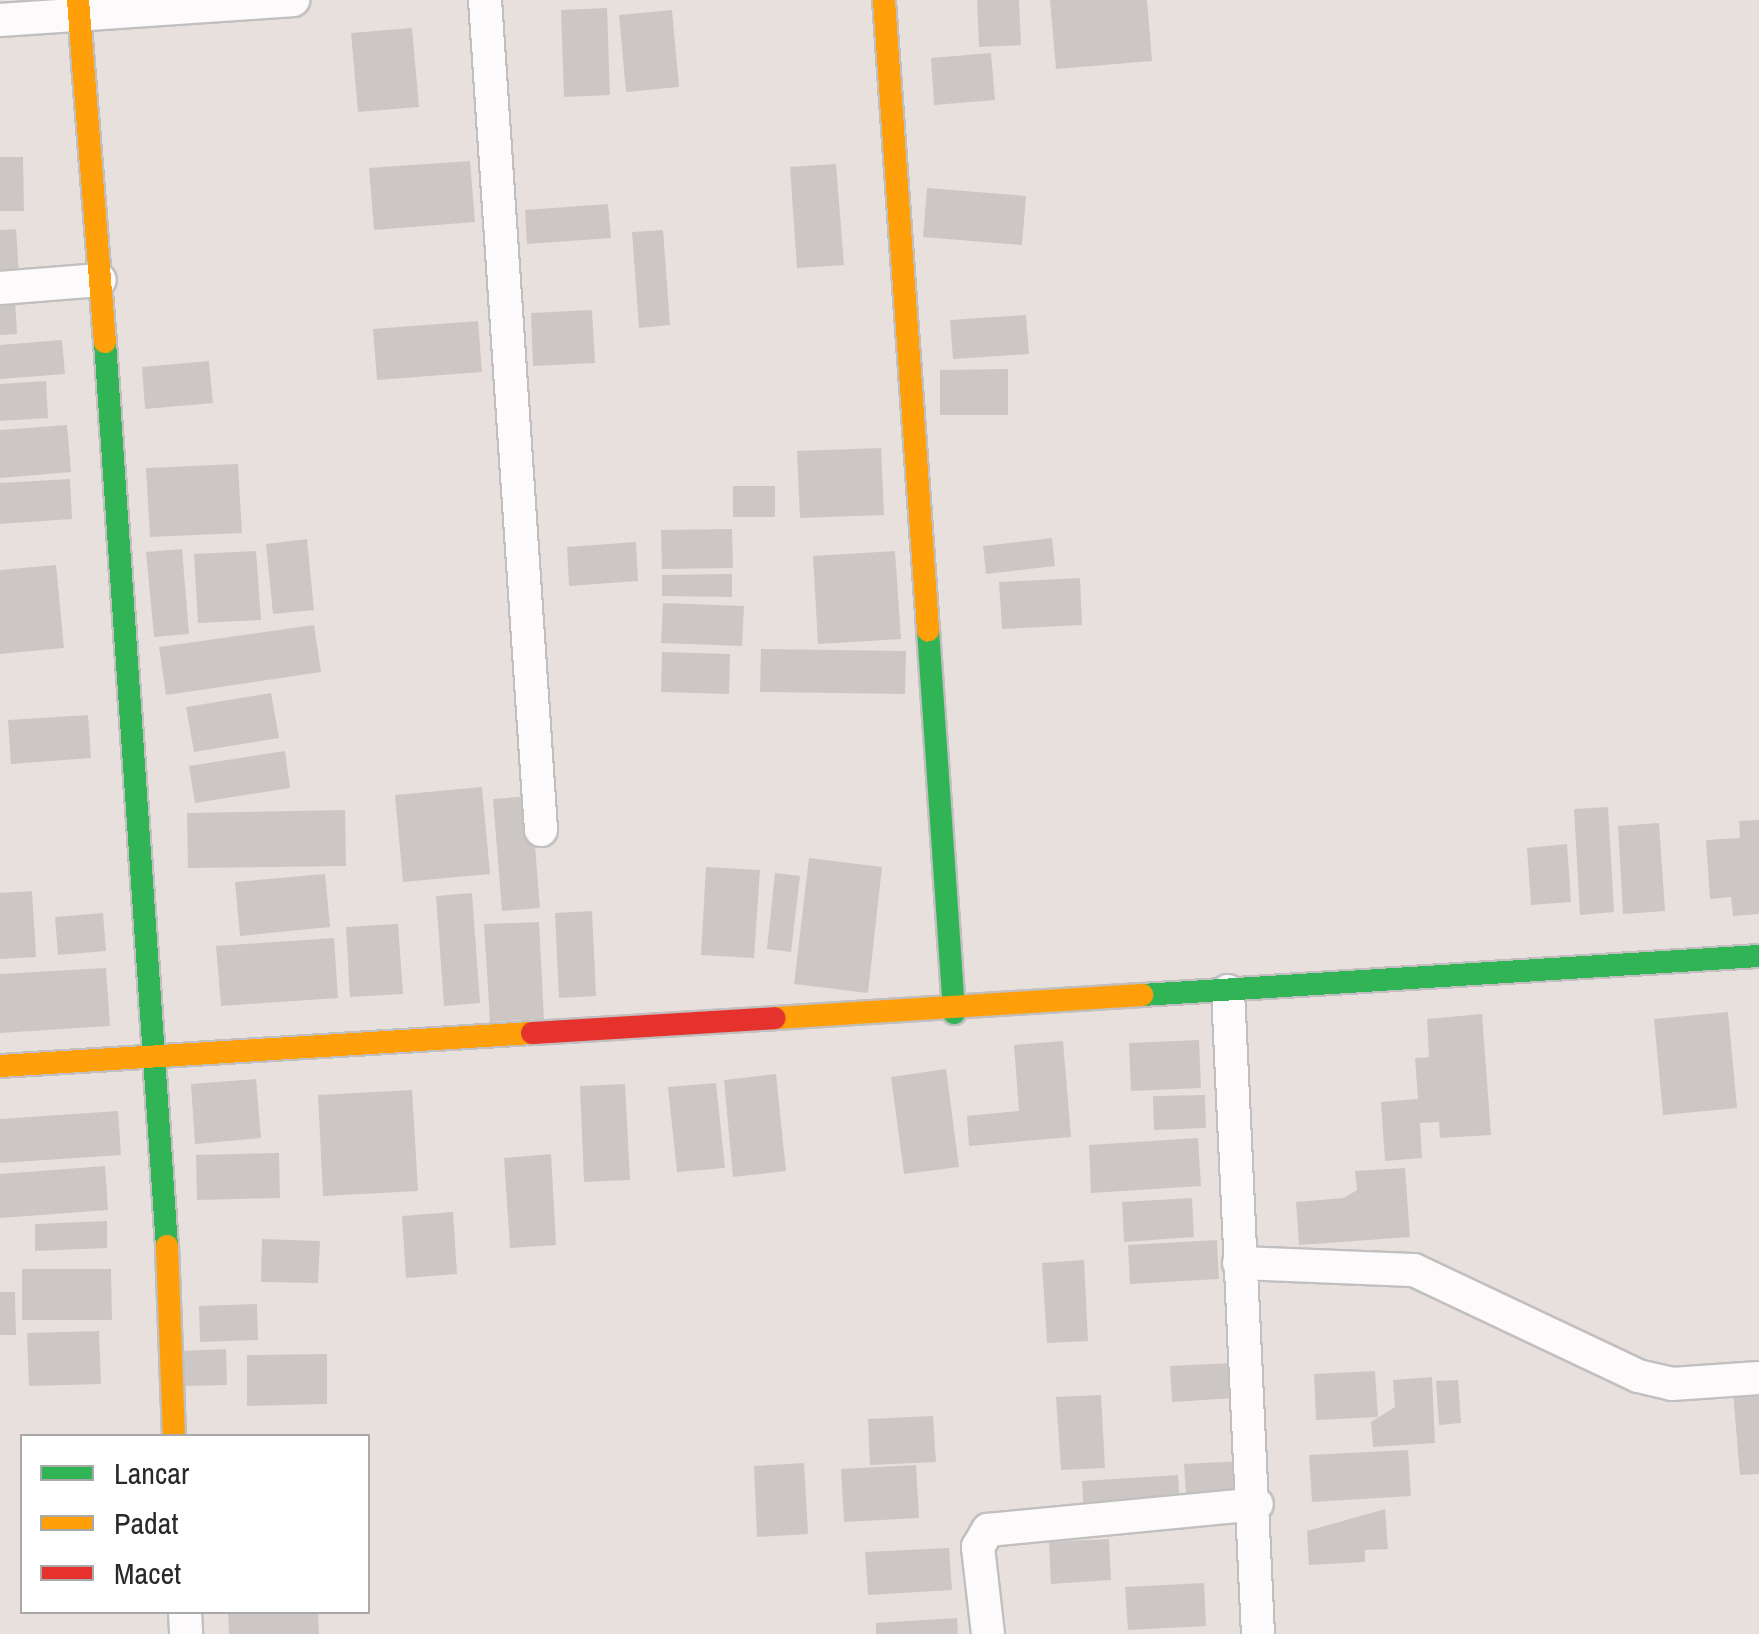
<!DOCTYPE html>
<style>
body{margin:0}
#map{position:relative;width:1759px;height:1634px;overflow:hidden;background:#e8e0dd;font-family:"Archivo Narrow",sans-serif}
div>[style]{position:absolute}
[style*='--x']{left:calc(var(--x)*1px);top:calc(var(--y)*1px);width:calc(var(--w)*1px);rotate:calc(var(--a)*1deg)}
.building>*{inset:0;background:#ccc7c5}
.roads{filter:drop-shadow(2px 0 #c1bfbf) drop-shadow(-2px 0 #c1bfbf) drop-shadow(0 2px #c1bfbf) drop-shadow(0 -2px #c1bfbf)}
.street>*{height:32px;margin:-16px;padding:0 16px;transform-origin:16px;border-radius:16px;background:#fcfafa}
.fast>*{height:22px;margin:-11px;padding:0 11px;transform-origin:11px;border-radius:11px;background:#30b455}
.slow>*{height:22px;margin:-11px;padding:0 11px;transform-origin:11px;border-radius:11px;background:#ff9f0a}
.jam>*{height:22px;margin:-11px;padding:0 11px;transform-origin:11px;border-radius:11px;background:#e5322d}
span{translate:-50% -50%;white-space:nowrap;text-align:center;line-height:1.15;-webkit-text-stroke:10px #fff;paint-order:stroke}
.legend{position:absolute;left:20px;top:1434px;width:350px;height:180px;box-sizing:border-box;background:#fff;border:2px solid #a9a9a9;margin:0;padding:12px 18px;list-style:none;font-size:30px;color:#292929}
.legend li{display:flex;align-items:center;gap:20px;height:50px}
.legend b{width:50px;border:2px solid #a9a9a9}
</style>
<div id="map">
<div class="building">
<div style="clip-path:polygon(977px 0,1019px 0,1021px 45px,979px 47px)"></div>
<div style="clip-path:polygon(1050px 0,1147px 0,1152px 61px,1056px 69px)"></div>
<div style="clip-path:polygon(607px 8px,610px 95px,564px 97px,561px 10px)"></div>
<div style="clip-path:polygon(672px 10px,679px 87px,626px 92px,619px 15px)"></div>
<div style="clip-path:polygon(412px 28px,419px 107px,358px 112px,351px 33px)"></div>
<div style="clip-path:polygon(991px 53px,995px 100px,934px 105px,931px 58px)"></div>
<div style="clip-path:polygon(0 157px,23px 157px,24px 211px,0 211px)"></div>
<div style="clip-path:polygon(470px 161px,475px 222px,374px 230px,369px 168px)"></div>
<div style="clip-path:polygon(836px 164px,844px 265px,797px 268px,790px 167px)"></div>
<div style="clip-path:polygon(927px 188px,1026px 196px,1022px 245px,923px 237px)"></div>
<div style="clip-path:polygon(608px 204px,611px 238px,527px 244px,525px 210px)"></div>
<div style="clip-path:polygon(16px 229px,19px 275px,0 276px,0 230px)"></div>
<div style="clip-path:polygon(663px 230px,670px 325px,639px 328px,632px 232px)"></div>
<div style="clip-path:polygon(15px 299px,17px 334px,0 335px,0 300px)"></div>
<div style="clip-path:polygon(592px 310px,595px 363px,533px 366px,531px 313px)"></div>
<div style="clip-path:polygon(1026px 315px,1029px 354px,953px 359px,950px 320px)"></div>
<div style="clip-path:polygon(478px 321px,482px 372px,377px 380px,373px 329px)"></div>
<div style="clip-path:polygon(62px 340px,65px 374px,0 379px,0 345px)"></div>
<div style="clip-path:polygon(209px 361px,213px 403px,145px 409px,142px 367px)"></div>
<div style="clip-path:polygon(1008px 369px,1008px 415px,940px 415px,940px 370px)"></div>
<div style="clip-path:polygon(46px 381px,48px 418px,0 421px,0 384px)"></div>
<div style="clip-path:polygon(67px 425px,71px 472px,0 478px,0 430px)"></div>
<div style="clip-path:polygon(881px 448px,884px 515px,800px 518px,797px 451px)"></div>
<div style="clip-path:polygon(238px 464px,242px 533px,150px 537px,146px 468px)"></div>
<div style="clip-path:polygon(70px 479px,72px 519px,0 524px,0 483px)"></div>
<div style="clip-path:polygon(733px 486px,775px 486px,775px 517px,733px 517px)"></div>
<div style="clip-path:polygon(732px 529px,733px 568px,662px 569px,661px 530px)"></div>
<div style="clip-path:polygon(1052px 538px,1055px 566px,986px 574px,983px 546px)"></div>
<div style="clip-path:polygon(307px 539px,314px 610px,273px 614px,266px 544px)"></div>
<div style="clip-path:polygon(636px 542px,638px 581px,569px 586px,567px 547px)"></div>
<div style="clip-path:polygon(182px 549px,189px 634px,154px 637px,146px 552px)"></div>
<div style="clip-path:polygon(256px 551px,261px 620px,198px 623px,194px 554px)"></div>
<div style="clip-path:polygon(895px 551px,901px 639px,818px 644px,813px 556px)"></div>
<div style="clip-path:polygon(56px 565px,64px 648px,0 654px,0 570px)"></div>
<div style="clip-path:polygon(732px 574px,732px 597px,662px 596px,662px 575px)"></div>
<div style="clip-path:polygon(1080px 578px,1082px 625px,1002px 629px,999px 582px)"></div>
<div style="clip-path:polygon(663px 603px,744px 606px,742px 646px,661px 643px)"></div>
<div style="clip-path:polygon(314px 625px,321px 672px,166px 695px,159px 647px)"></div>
<div style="clip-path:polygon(761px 649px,906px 651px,905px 694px,760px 692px)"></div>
<div style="clip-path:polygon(662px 652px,730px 654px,729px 694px,661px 692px)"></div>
<div style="clip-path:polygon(271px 693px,279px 738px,194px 752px,186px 707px)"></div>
<div style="clip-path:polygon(88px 715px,91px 758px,11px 764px,8px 720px)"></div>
<div style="clip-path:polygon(285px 751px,290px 788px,195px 803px,189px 766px)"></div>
<div style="clip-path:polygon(482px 787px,490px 874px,403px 882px,395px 795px)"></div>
<div style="clip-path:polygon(531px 796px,540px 908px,502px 911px,493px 799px)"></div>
<div style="clip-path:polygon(1608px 807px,1614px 912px,1580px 915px,1574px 809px)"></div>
<div style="clip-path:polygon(345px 810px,346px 866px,188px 868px,187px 813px)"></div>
<div style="clip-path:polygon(1759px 820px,1759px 914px,1733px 916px,1731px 897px,1710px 899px,1706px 840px,1740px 838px,1739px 821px)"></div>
<div style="clip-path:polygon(1659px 823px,1665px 911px,1623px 914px,1618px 826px)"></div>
<div style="clip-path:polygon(1567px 844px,1571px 902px,1531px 905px,1527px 848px)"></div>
<div style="clip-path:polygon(809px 858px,882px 867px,868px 993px,794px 984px)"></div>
<div style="clip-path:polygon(706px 867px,760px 870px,754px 958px,701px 955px)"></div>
<div style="clip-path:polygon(775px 873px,800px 876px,791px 952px,767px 949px)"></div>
<div style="clip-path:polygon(325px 874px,330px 927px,240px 936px,235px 882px)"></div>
<div style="clip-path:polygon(32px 891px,36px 957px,0 959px,0 893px)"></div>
<div style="clip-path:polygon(472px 893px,480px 1003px,444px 1006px,436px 896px)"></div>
<div style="clip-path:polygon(592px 911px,596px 996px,559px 998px,555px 913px)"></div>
<div style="clip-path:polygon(103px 913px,106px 951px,58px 955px,55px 917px)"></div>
<div style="clip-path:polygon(539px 922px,544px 1019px,490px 1022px,484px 924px)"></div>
<div style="clip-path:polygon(398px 924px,403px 994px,350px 997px,346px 927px)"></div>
<div style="clip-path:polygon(334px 938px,338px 998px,221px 1006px,216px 946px)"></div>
<div style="clip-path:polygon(106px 968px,110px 1026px,0 1033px,0 974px)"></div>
<div style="clip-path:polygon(1728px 1012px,1737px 1108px,1663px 1115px,1654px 1019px)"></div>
<div style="clip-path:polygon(1482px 1014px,1491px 1135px,1440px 1138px,1439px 1122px,1420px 1123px,1422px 1158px,1385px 1161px,1381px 1102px,1418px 1099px,1415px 1058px,1429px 1057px,1427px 1019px)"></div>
<div style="clip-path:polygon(1199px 1040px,1201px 1088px,1131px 1091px,1129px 1043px)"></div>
<div style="clip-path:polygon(1063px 1041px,1071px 1137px,969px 1146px,967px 1116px,1019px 1111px,1014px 1045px)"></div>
<div style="clip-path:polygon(946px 1069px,959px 1167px,904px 1174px,891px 1077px)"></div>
<div style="clip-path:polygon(776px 1074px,786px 1171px,733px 1177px,724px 1080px)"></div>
<div style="clip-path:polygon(256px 1079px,261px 1138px,195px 1144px,191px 1084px)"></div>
<div style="clip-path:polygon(716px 1083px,725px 1168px,677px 1172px,668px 1087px)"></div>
<div style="clip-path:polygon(625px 1084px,630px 1180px,584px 1182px,580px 1086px)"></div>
<div style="clip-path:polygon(412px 1090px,418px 1191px,323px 1196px,318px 1095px)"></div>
<div style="clip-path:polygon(1205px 1095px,1206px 1128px,1154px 1130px,1153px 1096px)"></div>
<div style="clip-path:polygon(118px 1111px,121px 1155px,0 1163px,0 1119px)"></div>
<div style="clip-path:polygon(1198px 1138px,1201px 1186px,1091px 1193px,1089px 1145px)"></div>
<div style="clip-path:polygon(279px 1153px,280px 1198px,197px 1200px,196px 1155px)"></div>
<div style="clip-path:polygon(551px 1154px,556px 1245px,510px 1248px,504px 1158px)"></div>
<div style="clip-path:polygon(105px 1166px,108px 1210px,0 1218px,0 1174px)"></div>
<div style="clip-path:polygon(1405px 1168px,1410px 1237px,1299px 1245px,1296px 1202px,1344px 1198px,1357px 1190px,1355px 1171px)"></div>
<div style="clip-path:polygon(1192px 1198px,1194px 1237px,1124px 1242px,1122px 1202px)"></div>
<div style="clip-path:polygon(453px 1212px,457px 1274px,406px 1278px,402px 1216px)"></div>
<div style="clip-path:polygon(107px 1221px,107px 1248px,35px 1251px,35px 1224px)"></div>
<div style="clip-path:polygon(262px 1239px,320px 1241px,318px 1283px,261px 1282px)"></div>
<div style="clip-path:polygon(1217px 1240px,1219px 1279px,1130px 1284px,1128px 1245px)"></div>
<div style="clip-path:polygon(1084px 1260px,1088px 1341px,1047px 1343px,1042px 1263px)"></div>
<div style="clip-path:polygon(22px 1269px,111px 1269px,112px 1320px,22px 1320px)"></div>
<div style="clip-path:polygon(0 1292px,15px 1292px,16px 1335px,0 1335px)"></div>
<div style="clip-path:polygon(257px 1304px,258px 1340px,200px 1342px,199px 1306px)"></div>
<div style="clip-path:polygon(99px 1331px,101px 1384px,29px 1386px,27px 1333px)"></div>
<div style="clip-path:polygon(226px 1349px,227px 1385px,182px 1386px,181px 1351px)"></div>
<div style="clip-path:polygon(327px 1354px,327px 1404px,247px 1406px,247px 1355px)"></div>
<div style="clip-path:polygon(1233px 1363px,1235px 1398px,1172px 1402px,1170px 1366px)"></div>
<div style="clip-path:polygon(1375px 1371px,1378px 1417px,1316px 1420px,1314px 1374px)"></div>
<div style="clip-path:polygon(1432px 1377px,1435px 1443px,1373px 1447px,1371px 1422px,1395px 1407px,1393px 1380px)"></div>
<div style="clip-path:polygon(1458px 1380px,1461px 1423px,1439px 1425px,1436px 1381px)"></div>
<div style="clip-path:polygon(1759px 1391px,1759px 1474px,1740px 1475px,1733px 1393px)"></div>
<div style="clip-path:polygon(1101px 1395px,1105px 1468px,1061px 1470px,1056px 1397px)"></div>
<div style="clip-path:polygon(933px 1416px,936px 1462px,870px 1465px,868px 1419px)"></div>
<div style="clip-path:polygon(1408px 1450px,1411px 1496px,1312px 1502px,1309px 1455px)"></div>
<div style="clip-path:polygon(1243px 1461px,1245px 1490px,1186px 1493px,1184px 1464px)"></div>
<div style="clip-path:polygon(804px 1463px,808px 1534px,757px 1537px,754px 1466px)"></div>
<div style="clip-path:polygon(916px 1465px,919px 1518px,844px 1522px,841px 1469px)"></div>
<div style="clip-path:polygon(1178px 1475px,1180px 1511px,1084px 1516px,1082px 1481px)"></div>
<div style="clip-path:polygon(1385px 1509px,1388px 1549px,1365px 1550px,1365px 1562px,1309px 1565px,1307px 1531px)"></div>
<div style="clip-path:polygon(1109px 1539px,1111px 1580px,1051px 1584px,1049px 1542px)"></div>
<div style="clip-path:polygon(949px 1548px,952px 1590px,868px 1595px,865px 1552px)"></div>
<div style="clip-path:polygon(1204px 1583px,1206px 1626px,1128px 1630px,1125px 1587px)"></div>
<div style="clip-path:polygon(228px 1612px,318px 1612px,319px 1634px,229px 1634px)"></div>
<div style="clip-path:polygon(957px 1618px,958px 1634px,876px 1634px,876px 1623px)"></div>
</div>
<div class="roads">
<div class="street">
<div style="--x:485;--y:0;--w:832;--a:86.14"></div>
<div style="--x:0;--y:20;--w:294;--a:-3.9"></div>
<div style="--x:0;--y:288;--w:100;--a:-4.6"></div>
<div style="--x:1228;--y:991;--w:644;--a:87.33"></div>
<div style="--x:1239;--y:1263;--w:175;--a:2.3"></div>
<div style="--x:1414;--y:1270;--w:248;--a:25.3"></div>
<div style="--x:1638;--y:1376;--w:35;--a:13"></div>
<div style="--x:1672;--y:1384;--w:87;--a:-3.9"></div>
<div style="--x:185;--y:1612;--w:22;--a:87"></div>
<div style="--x:988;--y:1634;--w:88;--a:-96.6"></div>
<div style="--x:978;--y:1547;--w:20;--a:-60"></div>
<div style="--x:988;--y:1530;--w:270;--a:-5.5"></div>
</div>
<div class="fast">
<div style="--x:105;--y:342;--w:906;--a:86.08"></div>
<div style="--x:928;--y:630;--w:384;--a:86.1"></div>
<div style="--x:1142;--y:995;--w:618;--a:-3.62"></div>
</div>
<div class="slow">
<div style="--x:78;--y:0;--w:343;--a:85.5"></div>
<div style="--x:884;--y:0;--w:632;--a:86"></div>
<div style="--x:775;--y:1018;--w:368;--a:-3.6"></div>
<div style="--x:0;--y:1066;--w:533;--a:-3.55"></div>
<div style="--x:167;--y:1246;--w:190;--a:87.9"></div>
</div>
<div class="jam">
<div style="--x:532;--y:1033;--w:243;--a:-3.5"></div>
</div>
</div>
<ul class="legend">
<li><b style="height:12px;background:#30b455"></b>Lancar</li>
<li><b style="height:12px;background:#ff9f0a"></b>Padat</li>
<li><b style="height:12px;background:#e5322d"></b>Macet</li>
</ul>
</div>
